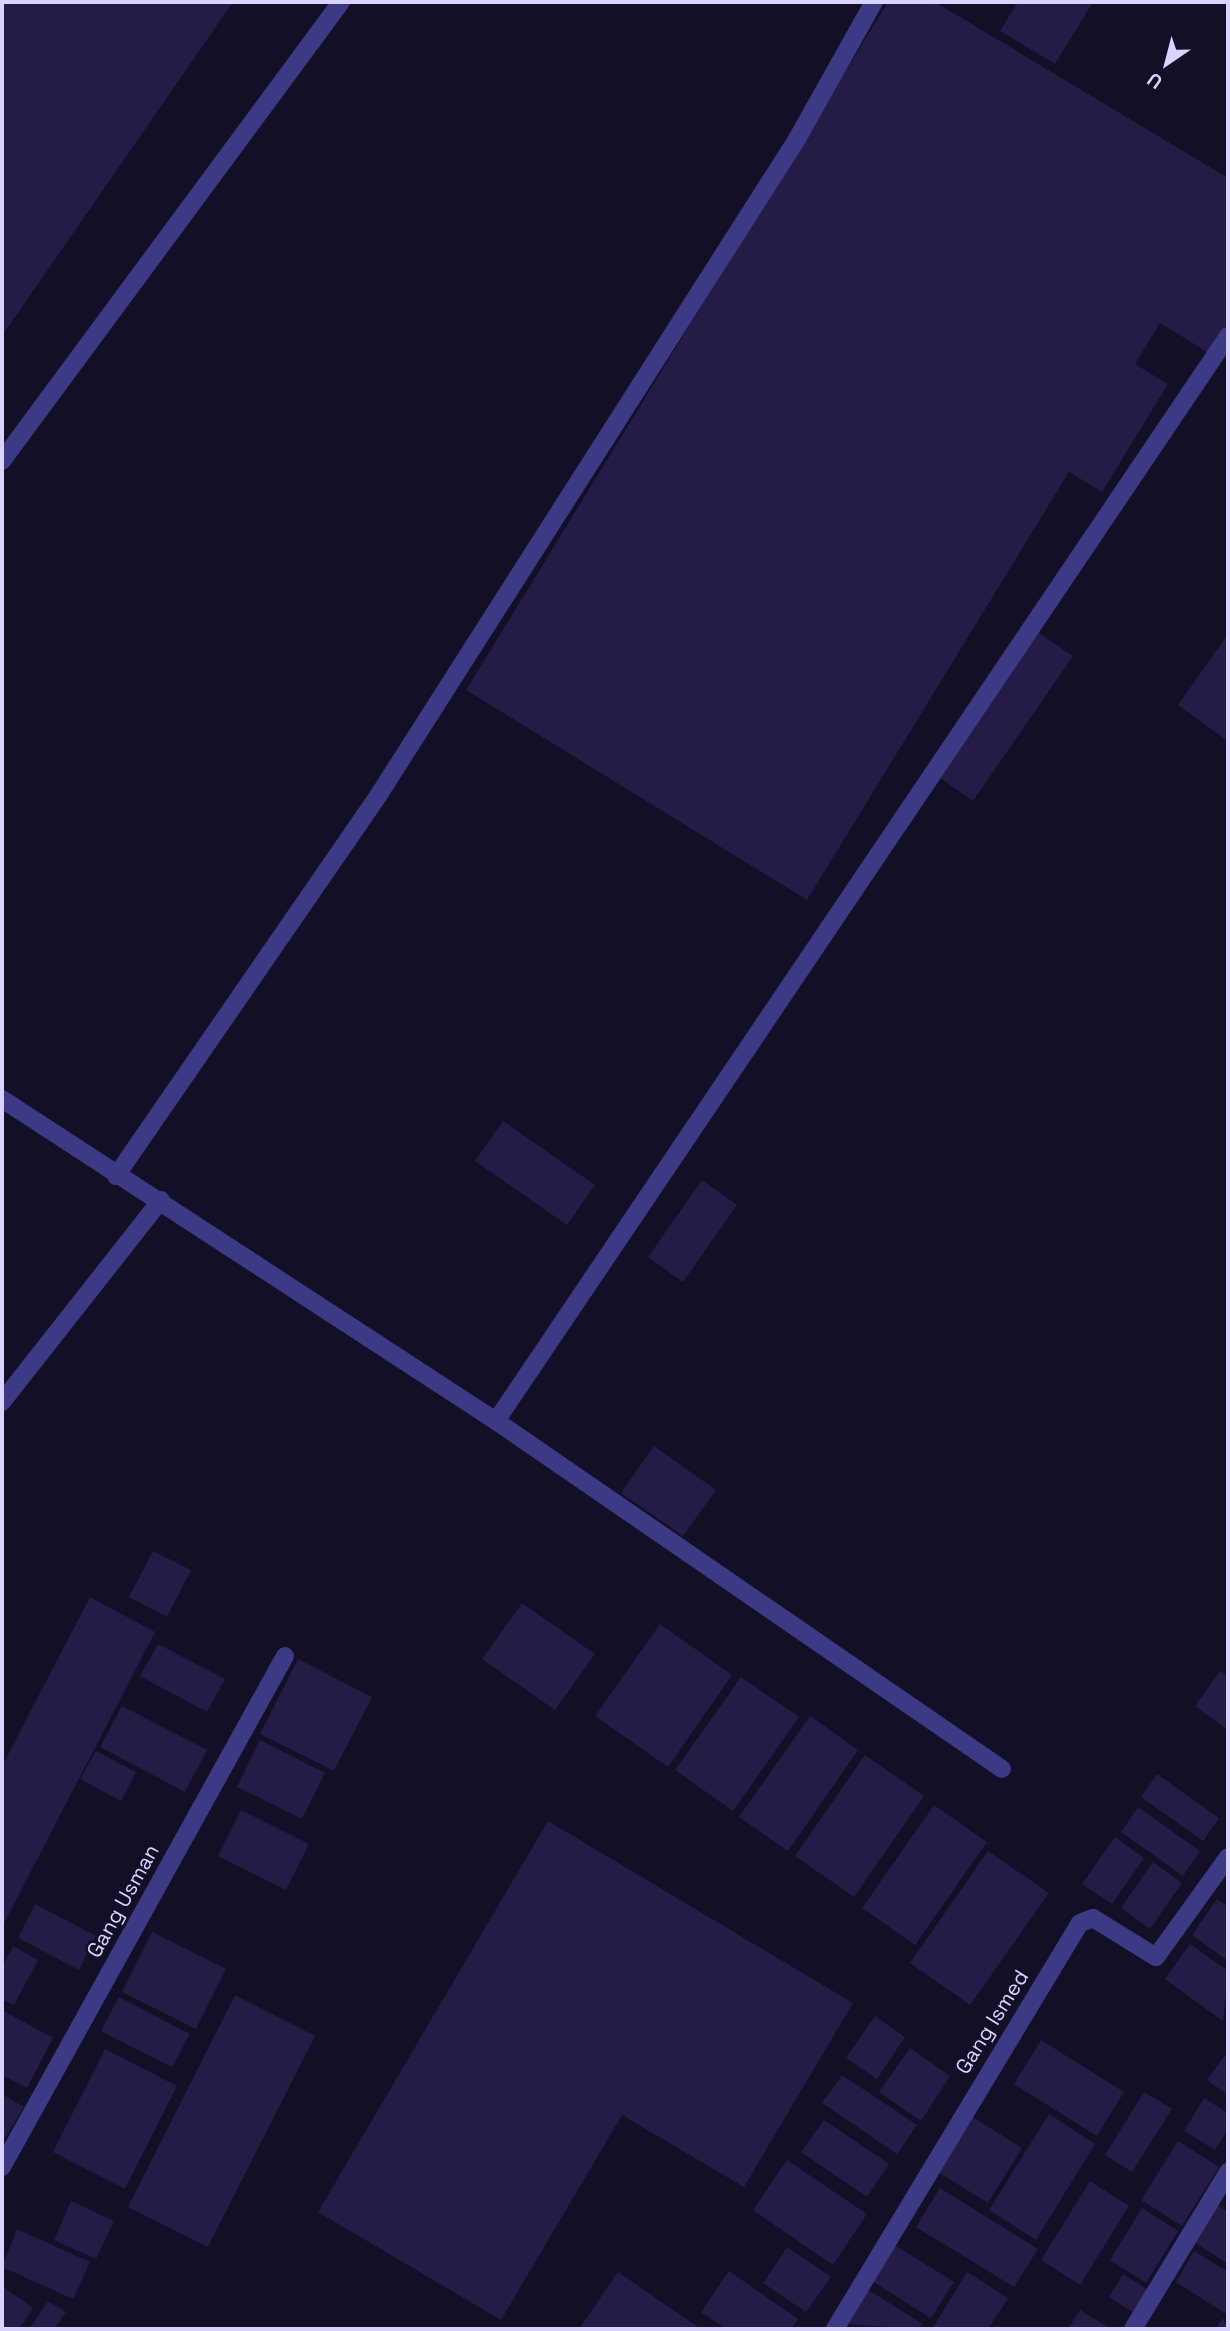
<!DOCTYPE html>
<style>
body{margin:0}
#map{position:relative;width:1230px;height:2331px;overflow:hidden;background:#130f26;font-family:"Space Grotesk",sans-serif}
div>[style]{position:absolute}
[style*='--x']{left:calc(var(--x)*1px);top:calc(var(--y)*1px);width:calc(var(--w)*1px);rotate:calc(var(--a)*1deg)}
.building>*{inset:0;background:#241b47}
.lane>*{height:18px;margin:-9px;padding:0 9px;transform-origin:9px;border-radius:9px;background:#3d3a85}
.street>*{height:18px;margin:-9px;padding:0 9px;transform-origin:9px;border-radius:9px;background:#3d3a85}
span{translate:-50% -50%;white-space:nowrap;text-align:center;line-height:1.15;-webkit-text-stroke:6px #130f26;paint-order:stroke}
.street-label{font-size:21px;color:#d9d4ff}
.frame{position:absolute;inset:0;border:4px solid #d9d4ff;pointer-events:none}
.north{position:absolute;left:1132px;top:28px;width:70px;height:70px;-webkit-text-stroke:5px #130f26;paint-order:stroke;rotate:215deg;font-size:19px;font-weight:700;line-height:28px;text-align:center;color:#d9d4ff}
.north::after{content:'';display:block;margin:auto;width:24px;height:32px;background:#d9d4ff;clip-path:polygon(50% 0,100% 100%,50% 72%,0 100%)}
</style>
<div id="map">
<div class="building">
<div style="clip-path:polygon(2px 2px,233px 2px,2px 336px)"></div>
<div style="clip-path:polygon(888px 2px,935px 2px,1228px 178px,1228px 322px,1209px 353px,1160px 323px,1135px 364px,1168px 384px,1102px 492px,1069px 472px,807px 900px,466px 690px)"></div>
<div style="clip-path:polygon(1018px 2px,1093px 2px,1055px 64px,1000px 31px)"></div>
<div style="clip-path:polygon(1036px 631px,1073px 656px,973px 801px,936px 775px)"></div>
<div style="clip-path:polygon(1226px 637px,1228px 639px,1228px 741px,1178px 705px)"></div>
<div style="clip-path:polygon(503px 1121px,595px 1185px,567px 1225px,475px 1161px)"></div>
<div style="clip-path:polygon(702px 1180px,737px 1205px,683px 1282px,648px 1257px)"></div>
<div style="clip-path:polygon(654px 1446px,716px 1490px,683px 1536px,621px 1493px)"></div>
<div style="clip-path:polygon(153px 1551px,191px 1570px,167px 1617px,129px 1597px)"></div>
<div style="clip-path:polygon(90px 1597px,155px 1632px,2px 1927px,2px 1766px)"></div>
<div style="clip-path:polygon(522px 1603px,595px 1654px,555px 1710px,482px 1659px)"></div>
<div style="clip-path:polygon(660px 1624px,732px 1675px,668px 1767px,595px 1716px)"></div>
<div style="clip-path:polygon(158px 1644px,225px 1679px,207px 1712px,140px 1676px)"></div>
<div style="clip-path:polygon(298px 1659px,372px 1697px,334px 1771px,260px 1734px)"></div>
<div style="clip-path:polygon(1220px 1671px,1228px 1677px,1228px 1730px,1195px 1706px)"></div>
<div style="clip-path:polygon(741px 1677px,799px 1717px,733px 1811px,675px 1770px)"></div>
<div style="clip-path:polygon(122px 1706px,207px 1750px,185px 1792px,100px 1747px)"></div>
<div style="clip-path:polygon(810px 1716px,858px 1750px,788px 1851px,739px 1817px)"></div>
<div style="clip-path:polygon(260px 1740px,325px 1773px,302px 1819px,237px 1787px)"></div>
<div style="clip-path:polygon(96px 1751px,136px 1772px,121px 1801px,80px 1779px)"></div>
<div style="clip-path:polygon(865px 1755px,924px 1796px,854px 1897px,795px 1856px)"></div>
<div style="clip-path:polygon(1157px 1774px,1219px 1818px,1203px 1841px,1141px 1797px)"></div>
<div style="clip-path:polygon(934px 1805px,987px 1842px,915px 1945px,862px 1908px)"></div>
<div style="clip-path:polygon(1138px 1807px,1200px 1851px,1183px 1876px,1121px 1832px)"></div>
<div style="clip-path:polygon(241px 1810px,309px 1844px,286px 1890px,218px 1856px)"></div>
<div style="clip-path:polygon(548px 1821px,853px 2003px,744px 2187px,622px 2115px,501px 2320px,318px 2212px)"></div>
<div style="clip-path:polygon(1115px 1837px,1144px 1858px,1112px 1904px,1082px 1884px)"></div>
<div style="clip-path:polygon(988px 1851px,1049px 1893px,970px 2005px,910px 1963px)"></div>
<div style="clip-path:polygon(1153px 1862px,1182px 1883px,1150px 1929px,1121px 1908px)"></div>
<div style="clip-path:polygon(1217px 1899px,1228px 1907px,1228px 1961px,1192px 1935px)"></div>
<div style="clip-path:polygon(35px 1904px,96px 1936px,79px 1970px,18px 1938px)"></div>
<div style="clip-path:polygon(152px 1932px,226px 1969px,196px 2029px,122px 1992px)"></div>
<div style="clip-path:polygon(1190px 1944px,1228px 1971px,1223px 2021px,1165px 1979px)"></div>
<div style="clip-path:polygon(13px 1946px,38px 1960px,14px 2005px,2px 1999px,2px 1967px)"></div>
<div style="clip-path:polygon(235px 1995px,315px 2036px,208px 2247px,128px 2207px)"></div>
<div style="clip-path:polygon(119px 1997px,190px 2034px,172px 2067px,101px 2031px)"></div>
<div style="clip-path:polygon(2px 2010px,53px 2038px,27px 2088px,2px 2075px)"></div>
<div style="clip-path:polygon(875px 2016px,905px 2037px,877px 2079px,846px 2058px)"></div>
<div style="clip-path:polygon(1041px 2040px,1124px 2092px,1097px 2136px,1014px 2084px)"></div>
<div style="clip-path:polygon(910px 2048px,950px 2076px,921px 2121px,879px 2092px)"></div>
<div style="clip-path:polygon(105px 2049px,177px 2086px,125px 2189px,53px 2152px)"></div>
<div style="clip-path:polygon(1228px 2051px,1228px 2095px,1207px 2080px)"></div>
<div style="clip-path:polygon(842px 2075px,917px 2125px,897px 2154px,822px 2103px)"></div>
<div style="clip-path:polygon(1144px 2092px,1172px 2109px,1132px 2172px,1105px 2155px)"></div>
<div style="clip-path:polygon(2px 2094px,24px 2107px,4px 2140px,2px 2139px)"></div>
<div style="clip-path:polygon(1204px 2098px,1228px 2113px,1228px 2129px,1215px 2150px,1184px 2131px)"></div>
<div style="clip-path:polygon(968px 2114px,1022px 2148px,988px 2203px,933px 2169px)"></div>
<div style="clip-path:polygon(1049px 2114px,1095px 2144px,1036px 2240px,989px 2210px)"></div>
<div style="clip-path:polygon(824px 2120px,889px 2164px,867px 2197px,801px 2152px)"></div>
<div style="clip-path:polygon(1178px 2141px,1219px 2167px,1182px 2226px,1141px 2200px)"></div>
<div style="clip-path:polygon(787px 2160px,867px 2214px,833px 2265px,753px 2210px)"></div>
<div style="clip-path:polygon(1090px 2181px,1129px 2206px,1080px 2285px,1041px 2260px)"></div>
<div style="clip-path:polygon(940px 2188px,1038px 2249px,1014px 2287px,916px 2227px)"></div>
<div style="clip-path:polygon(71px 2201px,114px 2221px,96px 2259px,54px 2240px)"></div>
<div style="clip-path:polygon(1217px 2205px,1228px 2212px,1228px 2264px,1194px 2242px)"></div>
<div style="clip-path:polygon(1142px 2208px,1178px 2231px,1146px 2283px,1110px 2260px)"></div>
<div style="clip-path:polygon(17px 2229px,90px 2262px,73px 2299px,2px 2267px)"></div>
<div style="clip-path:polygon(893px 2244px,954px 2282px,931px 2318px,870px 2280px)"></div>
<div style="clip-path:polygon(787px 2247px,831px 2277px,806px 2312px,763px 2283px)"></div>
<div style="clip-path:polygon(1194px 2251px,1228px 2272px,1228px 2315px,1176px 2282px)"></div>
<div style="clip-path:polygon(729px 2271px,798px 2319px,791px 2329px,726px 2329px,701px 2312px)"></div>
<div style="clip-path:polygon(618px 2272px,701px 2329px,586px 2329px,581px 2326px)"></div>
<div style="clip-path:polygon(967px 2272px,1008px 2298px,988px 2329px,932px 2329px)"></div>
<div style="clip-path:polygon(1123px 2274px,1148px 2290px,1134px 2313px,1109px 2297px)"></div>
<div style="clip-path:polygon(2px 2286px,33px 2308px,19px 2329px,2px 2329px)"></div>
<div style="clip-path:polygon(867px 2289px,923px 2324px,919px 2329px,846px 2324px)"></div>
<div style="clip-path:polygon(48px 2301px,66px 2312px,54px 2329px,29px 2329px)"></div>
<div style="clip-path:polygon(1080px 2310px,1111px 2329px,1068px 2329px)"></div>
<div style="clip-path:polygon(1223px 2318px,1228px 2329px,1215px 2329px)"></div>
</div>
<div class="lane">
<div style="--x:2;--y:461;--w:571;--a:-53.55"></div>
<div style="--x:2;--y:1099;--w:590;--a:33.1"></div>
<div style="--x:496;--y:1421;--w:614;--a:34.52"></div>
<div style="--x:116;--y:1176;--w:462;--a:-55.4"></div>
<div style="--x:378;--y:796;--w:779;--a:-57.47"></div>
<div style="--x:797;--y:139;--w:157;--a:-60.7"></div>
<div style="--x:496;--y:1421;--w:1309;--a:-55.99"></div>
</div>
<div class="street">
<div style="--x:2;--y:1402;--w:257;--a:-51.8"></div>
<div style="--x:2;--y:2167;--w:584;--a:-61.02"></div>
<div style="--x:835;--y:2329;--w:474;--a:-58.9"></div>
<div style="--x:1080;--y:1923;--w:14;--a:-21"></div>
<div style="--x:1093;--y:1918;--w:74;--a:31.8"></div>
<div style="--x:1156;--y:1957;--w:123;--a:-54.2"></div>
<div style="--x:1133;--y:2329;--w:184;--a:-58.8"></div>
</div>
<div class="street-label">
<span style="left:123px;top:1901px;rotate:-61deg">Gang Usman</span>
<span style="left:992px;top:2022px;rotate:-58deg">Gang Ismed</span>
</div>
<div class="frame"></div>
<div class="north">U</div>
</div>
